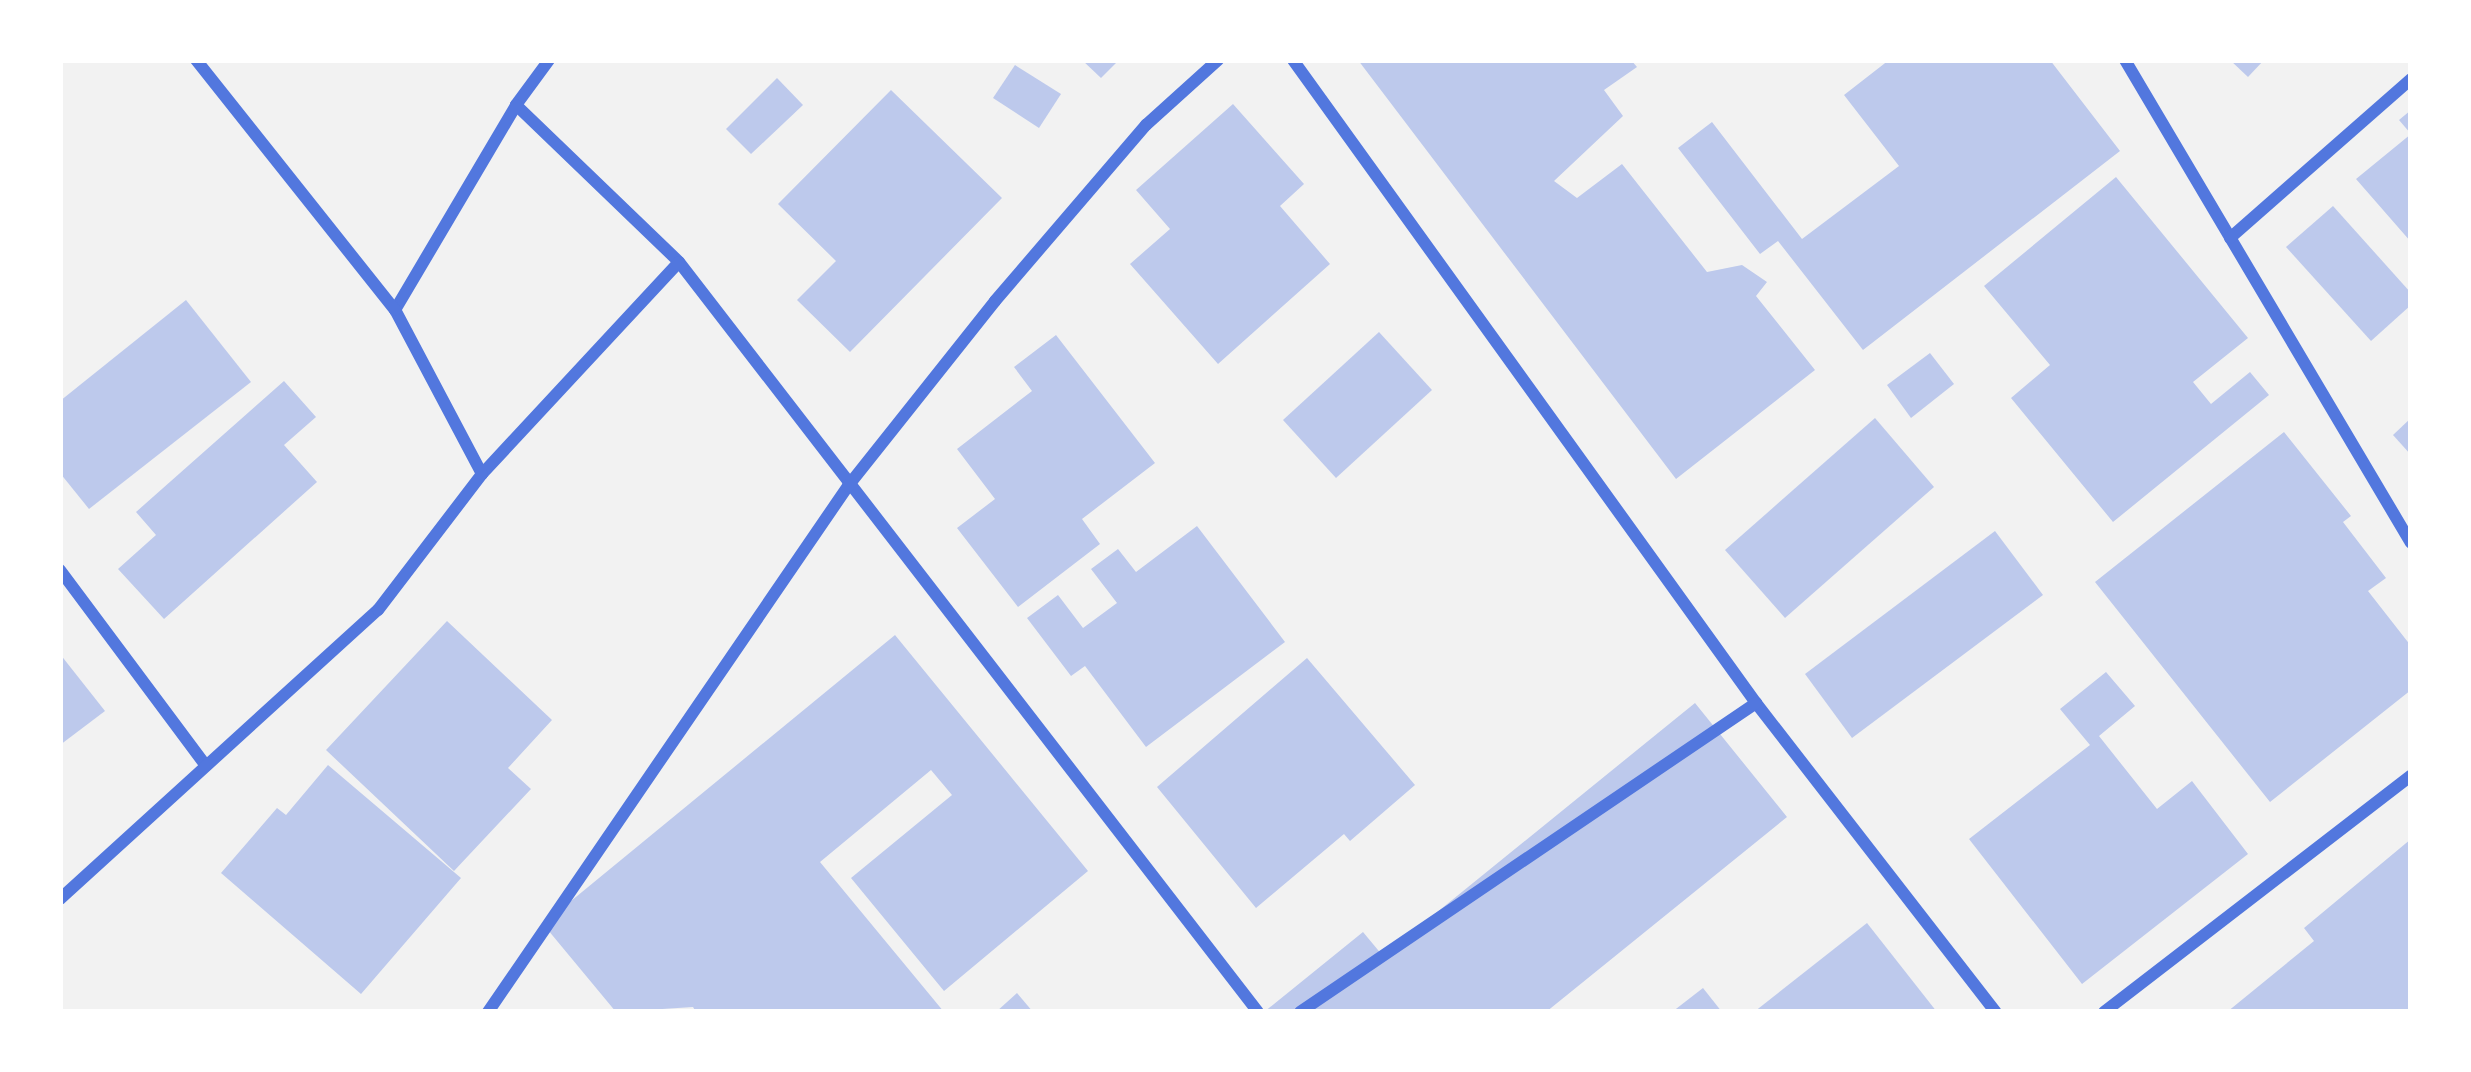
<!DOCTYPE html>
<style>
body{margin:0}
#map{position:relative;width:2471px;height:1072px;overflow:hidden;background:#f2f2f2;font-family:"Noto Serif",serif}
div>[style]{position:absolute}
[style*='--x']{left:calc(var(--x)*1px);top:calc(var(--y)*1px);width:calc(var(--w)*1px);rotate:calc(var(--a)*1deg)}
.building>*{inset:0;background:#bdc9ec}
.minor>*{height:12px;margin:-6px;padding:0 6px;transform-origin:6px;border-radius:6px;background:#5277de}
span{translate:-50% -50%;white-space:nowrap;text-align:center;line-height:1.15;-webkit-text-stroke:9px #fff;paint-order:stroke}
.frame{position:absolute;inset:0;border:63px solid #fff;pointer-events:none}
</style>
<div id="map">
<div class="building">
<div style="clip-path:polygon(1082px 60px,1119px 60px,1101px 78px)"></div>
<div style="clip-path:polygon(1358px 60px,1631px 60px,1637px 67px,1604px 90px,1623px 116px,1554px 181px,1577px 198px,1622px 164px,1707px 272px,1742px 265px,1767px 282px,1756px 296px,1815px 370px,1676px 479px)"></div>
<div style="clip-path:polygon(1889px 60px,2050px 60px,2120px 151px,1863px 350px,1778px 241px,1760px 254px,1678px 148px,1712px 122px,1802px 239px,1899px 166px,1844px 95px)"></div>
<div style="clip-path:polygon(2230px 60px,2264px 60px,2248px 77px)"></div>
<div style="clip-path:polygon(1015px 65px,1061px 94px,1039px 128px,993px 98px)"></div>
<div style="clip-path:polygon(777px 78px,803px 105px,751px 154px,726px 129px)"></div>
<div style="clip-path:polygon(891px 90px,1002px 198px,850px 352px,797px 300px,836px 261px,778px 204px)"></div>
<div style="clip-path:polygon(1233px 104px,1304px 184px,1280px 206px,1330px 264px,1218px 364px,1130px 264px,1170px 229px,1136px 190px)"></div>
<div style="clip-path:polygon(2411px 110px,2411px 242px,2356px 179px,2411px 134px,2399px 120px)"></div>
<div style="clip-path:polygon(2116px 177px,2248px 338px,2193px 382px,2211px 404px,2250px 372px,2269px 395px,2113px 522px,2011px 398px,2050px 365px,1984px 286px)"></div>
<div style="clip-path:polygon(2333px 206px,2411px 293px,2411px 305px,2371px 341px,2286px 247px)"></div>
<div style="clip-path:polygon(186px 300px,251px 382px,89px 509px,60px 473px,60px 401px)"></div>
<div style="clip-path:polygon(1379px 332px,1432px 390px,1336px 478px,1283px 420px)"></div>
<div style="clip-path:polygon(1056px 335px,1155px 463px,1082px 519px,1100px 544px,1018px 607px,957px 528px,995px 499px,957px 449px,1032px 391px,1014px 367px)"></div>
<div style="clip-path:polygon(1930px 353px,1954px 384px,1911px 418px,1887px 385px)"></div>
<div style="clip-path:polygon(284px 381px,316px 417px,284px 445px,317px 482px,164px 619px,118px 569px,156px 535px,136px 512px)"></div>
<div style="clip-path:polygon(1875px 418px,1934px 487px,1785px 618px,1725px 550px)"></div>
<div style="clip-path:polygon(2411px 418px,2411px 455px,2393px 435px)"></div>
<div style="clip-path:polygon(2284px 432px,2351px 516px,2343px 522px,2386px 578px,2368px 591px,2411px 646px,2411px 690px,2270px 802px,2095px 582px)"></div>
<div style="clip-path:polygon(1197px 526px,1285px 642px,1146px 747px,1085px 666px,1071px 676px,1027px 618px,1058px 595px,1083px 628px,1117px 603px,1091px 569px,1118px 549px,1136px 572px)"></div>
<div style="clip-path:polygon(1995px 531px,2043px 595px,1852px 738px,1805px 674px)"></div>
<div style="clip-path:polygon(447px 621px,552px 720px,508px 768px,531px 789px,454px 871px,326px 750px)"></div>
<div style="clip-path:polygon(895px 635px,1088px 871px,944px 991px,851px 878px,952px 795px,931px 770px,820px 862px,944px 1012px,696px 1012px,693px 1007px,616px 1012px,543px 924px)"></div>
<div style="clip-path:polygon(60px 654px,105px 711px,60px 745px)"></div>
<div style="clip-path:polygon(1307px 658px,1415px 785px,1350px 841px,1344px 834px,1256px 908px,1157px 787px)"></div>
<div style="clip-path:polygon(2106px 672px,2135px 706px,2099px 736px,2157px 809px,2192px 781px,2248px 854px,2082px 984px,1969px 839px,2090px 745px,2060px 709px)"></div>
<div style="clip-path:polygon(1695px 703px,1787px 817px,1546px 1012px,1264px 1012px,1363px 932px,1383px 956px)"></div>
<div style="clip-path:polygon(328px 765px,461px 878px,361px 994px,221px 873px,277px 808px,286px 815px)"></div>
<div style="clip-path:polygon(2411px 839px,2411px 1012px,2227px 1012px,2314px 941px,2304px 928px)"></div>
<div style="clip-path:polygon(1867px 923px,1937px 1012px,1754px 1012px)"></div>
<div style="clip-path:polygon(1703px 988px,1722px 1012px,1672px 1012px)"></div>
<div style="clip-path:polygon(1017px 993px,1033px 1012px,996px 1012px)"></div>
</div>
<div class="minor">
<div style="--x:549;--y:60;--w:56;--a:126.3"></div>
<div style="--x:516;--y:105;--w:226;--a:43.9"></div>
<div style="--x:679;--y:262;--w:947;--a:52.33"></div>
<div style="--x:1293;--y:60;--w:792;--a:54.24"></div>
<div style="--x:1756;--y:703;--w:391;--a:52.2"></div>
<div style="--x:2125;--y:60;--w:561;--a:59.37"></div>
<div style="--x:2230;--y:238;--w:241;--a:-41.3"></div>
<div style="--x:395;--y:310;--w:238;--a:-59.4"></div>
<div style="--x:482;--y:474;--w:289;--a:-47.1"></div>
<div style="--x:60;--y:570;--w:244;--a:53.3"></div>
<div style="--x:60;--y:899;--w:430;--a:-42.3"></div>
<div style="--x:378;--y:610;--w:171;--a:-52.6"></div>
<div style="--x:482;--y:474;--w:186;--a:-117.9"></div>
<div style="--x:395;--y:310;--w:320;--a:-128.5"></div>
<div style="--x:488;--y:1012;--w:637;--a:-55.61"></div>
<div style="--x:848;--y:486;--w:236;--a:-51.5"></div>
<div style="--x:995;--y:301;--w:232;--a:-49.4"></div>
<div style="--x:1146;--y:125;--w:97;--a:-42.1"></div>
<div style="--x:1300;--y:1012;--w:551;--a:-34.12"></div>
<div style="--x:2104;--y:1012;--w:387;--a:-37.6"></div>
</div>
<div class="frame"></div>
</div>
